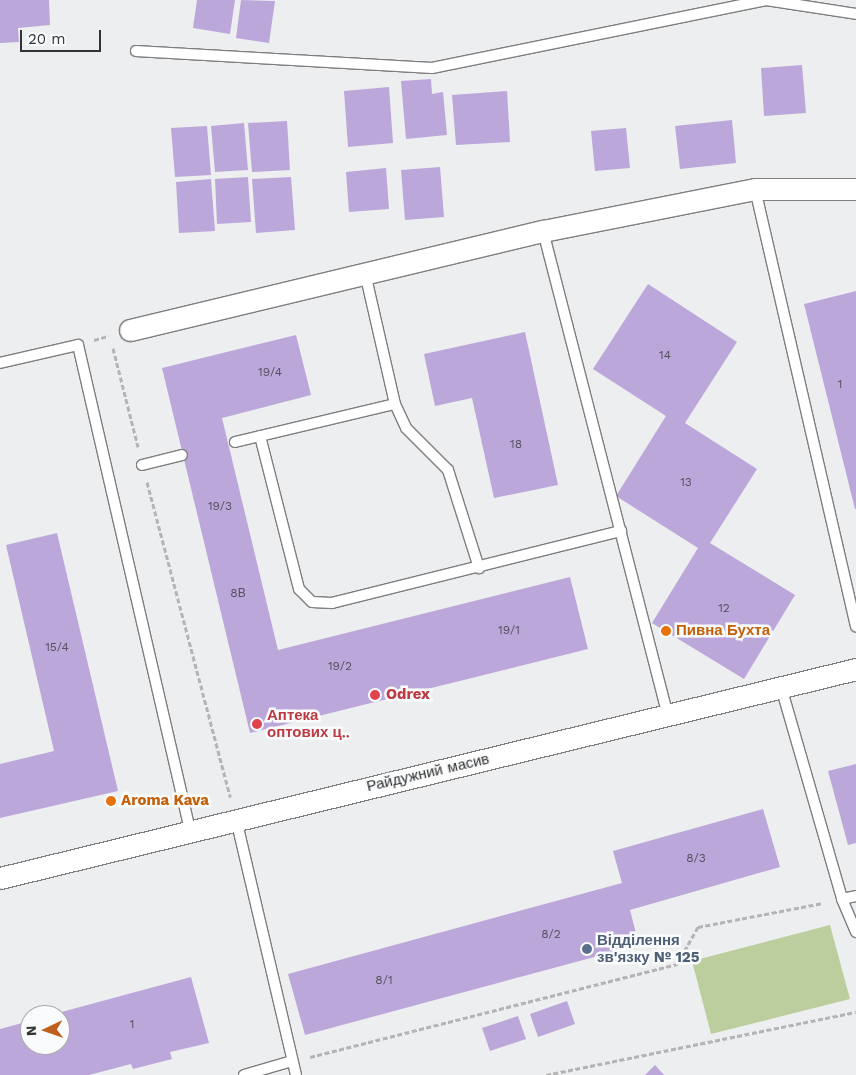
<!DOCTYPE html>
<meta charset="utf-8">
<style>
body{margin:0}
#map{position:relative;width:856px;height:1075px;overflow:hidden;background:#edeeef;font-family:"Work Sans",sans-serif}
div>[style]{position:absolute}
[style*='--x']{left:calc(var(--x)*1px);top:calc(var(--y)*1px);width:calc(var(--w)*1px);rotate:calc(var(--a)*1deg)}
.green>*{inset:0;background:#bdce9e}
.building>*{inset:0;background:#bca7db}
.path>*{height:3px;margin-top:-1.5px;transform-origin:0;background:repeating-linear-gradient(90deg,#b4b4b5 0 5px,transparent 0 7.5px)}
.roads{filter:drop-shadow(1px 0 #7e7e7f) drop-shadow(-1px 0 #7e7e7f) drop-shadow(0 1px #7e7e7f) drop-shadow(0 -1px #7e7e7f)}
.lane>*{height:10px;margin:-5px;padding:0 5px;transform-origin:5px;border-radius:5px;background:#fff}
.street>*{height:21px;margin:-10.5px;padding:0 10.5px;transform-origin:10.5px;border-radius:10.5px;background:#fff}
.dots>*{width:14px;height:14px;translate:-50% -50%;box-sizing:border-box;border:2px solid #fafbfc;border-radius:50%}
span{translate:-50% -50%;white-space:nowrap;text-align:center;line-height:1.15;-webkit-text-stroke:5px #fafbfc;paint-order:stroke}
.number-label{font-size:12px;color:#55505e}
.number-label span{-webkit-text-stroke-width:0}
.food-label{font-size:15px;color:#c56008;font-weight:700}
.left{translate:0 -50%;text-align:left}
.health-label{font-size:15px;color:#be3a42;font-weight:700}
.street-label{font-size:15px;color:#333334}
.service-label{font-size:15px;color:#4e5e75;font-weight:700}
.north{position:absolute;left:20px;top:1005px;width:50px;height:50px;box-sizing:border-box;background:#fafbfc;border:1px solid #aaabac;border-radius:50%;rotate:267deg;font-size:14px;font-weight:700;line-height:20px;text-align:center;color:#333334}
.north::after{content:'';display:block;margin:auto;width:18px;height:22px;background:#c05f1e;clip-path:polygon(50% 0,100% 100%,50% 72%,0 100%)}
.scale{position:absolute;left:20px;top:30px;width:81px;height:22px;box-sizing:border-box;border:2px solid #333334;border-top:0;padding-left:6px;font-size:15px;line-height:18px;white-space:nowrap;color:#333334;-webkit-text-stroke:4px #fafbfc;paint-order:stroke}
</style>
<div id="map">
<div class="green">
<div style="clip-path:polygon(830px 925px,850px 999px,711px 1034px,692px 961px)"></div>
</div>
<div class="building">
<div style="clip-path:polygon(0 0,49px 0,50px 25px,18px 28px,19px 42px,0 43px)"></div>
<div style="clip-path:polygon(197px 0,235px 0,230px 34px,193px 28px)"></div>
<div style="clip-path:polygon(241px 0,275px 1px,269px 43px,236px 38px)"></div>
<div style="clip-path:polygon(802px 65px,806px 113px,764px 116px,761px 68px)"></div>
<div style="clip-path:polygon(431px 79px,432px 94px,443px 92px,447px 135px,406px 139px,401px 81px)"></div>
<div style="clip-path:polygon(389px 87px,393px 143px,348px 147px,344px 91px)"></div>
<div style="clip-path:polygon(507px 91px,510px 142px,456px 145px,452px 95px)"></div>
<div style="clip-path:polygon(732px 120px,736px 163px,680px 169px,675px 126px)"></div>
<div style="clip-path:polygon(287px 121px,290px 170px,252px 172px,248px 123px)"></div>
<div style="clip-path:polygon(244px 123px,248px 170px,215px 172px,211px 126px)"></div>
<div style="clip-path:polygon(207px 126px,211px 175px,175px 177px,171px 128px)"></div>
<div style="clip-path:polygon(626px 128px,630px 168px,595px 171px,591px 131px)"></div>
<div style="clip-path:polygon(440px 167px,444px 217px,405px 220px,401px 170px)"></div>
<div style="clip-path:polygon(386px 168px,389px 209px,349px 212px,346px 172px)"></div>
<div style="clip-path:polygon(248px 177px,251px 222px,217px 224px,215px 179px)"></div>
<div style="clip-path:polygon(291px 177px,295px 230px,256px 233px,252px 179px)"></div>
<div style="clip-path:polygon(211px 179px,215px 231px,179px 233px,176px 182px)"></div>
<div style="clip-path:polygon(648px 284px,737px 342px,685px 423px,757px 469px,710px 543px,795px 595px,744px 679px,652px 623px,698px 548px,616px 496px,666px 416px,593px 369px)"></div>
<div style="clip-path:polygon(856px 291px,856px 509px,855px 509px,804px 304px)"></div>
<div style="clip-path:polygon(525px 332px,558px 485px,494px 498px,472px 398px,435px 406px,424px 354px)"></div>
<div style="clip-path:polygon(296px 335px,311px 395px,222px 418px,278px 650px,570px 577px,588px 649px,250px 733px,162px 368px)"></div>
<div style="clip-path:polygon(57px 533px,118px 791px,0 818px,0 764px,54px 751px,6px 545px)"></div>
<div style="clip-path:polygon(856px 764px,856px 843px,848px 845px,828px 771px)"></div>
<div style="clip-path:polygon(763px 809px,780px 867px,630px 910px,639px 945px,305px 1035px,288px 974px,622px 883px,613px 851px)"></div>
<div style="clip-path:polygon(191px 977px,209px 1043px,170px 1052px,172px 1059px,133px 1069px,131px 1064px,89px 1075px,0 1075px,0 1029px,30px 1021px,30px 1045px,60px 1045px,60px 1015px,54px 1014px)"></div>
<div style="clip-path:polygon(567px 1001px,575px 1024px,538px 1037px,530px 1014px)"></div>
<div style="clip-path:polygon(518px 1016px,526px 1039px,490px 1051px,482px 1028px)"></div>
<div style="clip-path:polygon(655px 1065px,664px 1075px,645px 1075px)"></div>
</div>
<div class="path">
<div style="--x:94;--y:340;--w:15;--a:-16"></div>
<div style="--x:113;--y:348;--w:102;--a:75.8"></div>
<div style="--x:147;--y:482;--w:326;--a:75.2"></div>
<div style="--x:310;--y:1057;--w:379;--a:-14.2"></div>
<div style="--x:677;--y:964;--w:43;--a:-60.4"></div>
<div style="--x:698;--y:927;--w:127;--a:-10.9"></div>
<div style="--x:546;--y:1075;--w:316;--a:-11.5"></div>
</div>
<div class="roads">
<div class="lane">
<div style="--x:136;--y:51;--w:296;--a:3.3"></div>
<div style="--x:432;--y:68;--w:341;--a:-11.5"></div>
<div style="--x:766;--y:0;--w:91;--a:8.8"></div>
<div style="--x:755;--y:189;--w:449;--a:77"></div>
<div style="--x:543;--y:231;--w:501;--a:75.55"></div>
<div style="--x:365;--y:273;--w:134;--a:77.1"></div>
<div style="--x:395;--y:404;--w:26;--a:65"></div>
<div style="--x:406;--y:428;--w:59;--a:45"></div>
<div style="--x:448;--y:470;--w:103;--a:72.4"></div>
<div style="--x:0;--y:363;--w:80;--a:-13"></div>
<div style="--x:78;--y:345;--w:498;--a:77"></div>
<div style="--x:260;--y:436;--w:158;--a:75.7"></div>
<div style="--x:299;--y:589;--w:18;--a:45"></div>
<div style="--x:312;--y:602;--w:20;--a:3"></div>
<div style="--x:332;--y:603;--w:298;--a:-14"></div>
<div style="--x:235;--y:442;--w:164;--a:-13.4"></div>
<div style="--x:142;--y:465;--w:41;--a:-14"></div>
<div style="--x:781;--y:687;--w:221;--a:73.9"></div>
<div style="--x:842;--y:899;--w:36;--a:67"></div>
<div style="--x:236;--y:819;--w:263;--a:76.8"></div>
<div style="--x:842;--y:899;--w:14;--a:-12"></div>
<div style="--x:244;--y:1075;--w:50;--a:-16.3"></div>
</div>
<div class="street">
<div style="--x:130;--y:330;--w:425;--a:-13.5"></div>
<div style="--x:543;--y:231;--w:216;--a:-11.2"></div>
<div style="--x:755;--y:189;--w:101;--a:0"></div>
<div style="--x:0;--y:878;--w:881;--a:-13.72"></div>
</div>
</div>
<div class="dots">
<div style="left:666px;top:631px;background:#e8710a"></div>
<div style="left:375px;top:695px;background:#e0444e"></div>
<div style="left:257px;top:724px;background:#e0444e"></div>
<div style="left:111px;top:801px;background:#e8710a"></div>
<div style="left:587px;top:949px;background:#5c6f8a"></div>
</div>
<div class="number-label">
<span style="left:665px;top:356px">14</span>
<span style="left:270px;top:373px">19/4</span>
<span style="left:840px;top:385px">1</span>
<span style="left:516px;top:445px">18</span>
<span style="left:686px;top:483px">13</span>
<span style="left:220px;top:507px">19/3</span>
<span style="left:238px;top:594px">8В</span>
<span style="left:724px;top:609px">12</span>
<span style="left:509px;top:631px">19/1</span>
<span style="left:57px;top:648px">15/4</span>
<span style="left:340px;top:667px">19/2</span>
<span style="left:696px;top:859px">8/3</span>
<span style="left:551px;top:935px">8/2</span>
<span style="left:384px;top:981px">8/1</span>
<span style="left:132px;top:1025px">1</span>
</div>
<div class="food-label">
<span class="left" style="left:676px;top:631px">Пивна Бухта</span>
<span class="left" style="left:121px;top:801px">Aroma Kava</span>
</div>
<div class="health-label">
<span class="left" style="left:386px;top:695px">Odrex</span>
<span class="left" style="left:267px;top:724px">Аптека<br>оптових ц‥</span>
</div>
<div class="street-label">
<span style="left:428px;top:773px;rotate:-13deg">Райдужний масив</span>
</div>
<div class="service-label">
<span class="left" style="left:597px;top:949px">Відділення<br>зв'язку № 125</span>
</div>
<div class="north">N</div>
<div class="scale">20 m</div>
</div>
